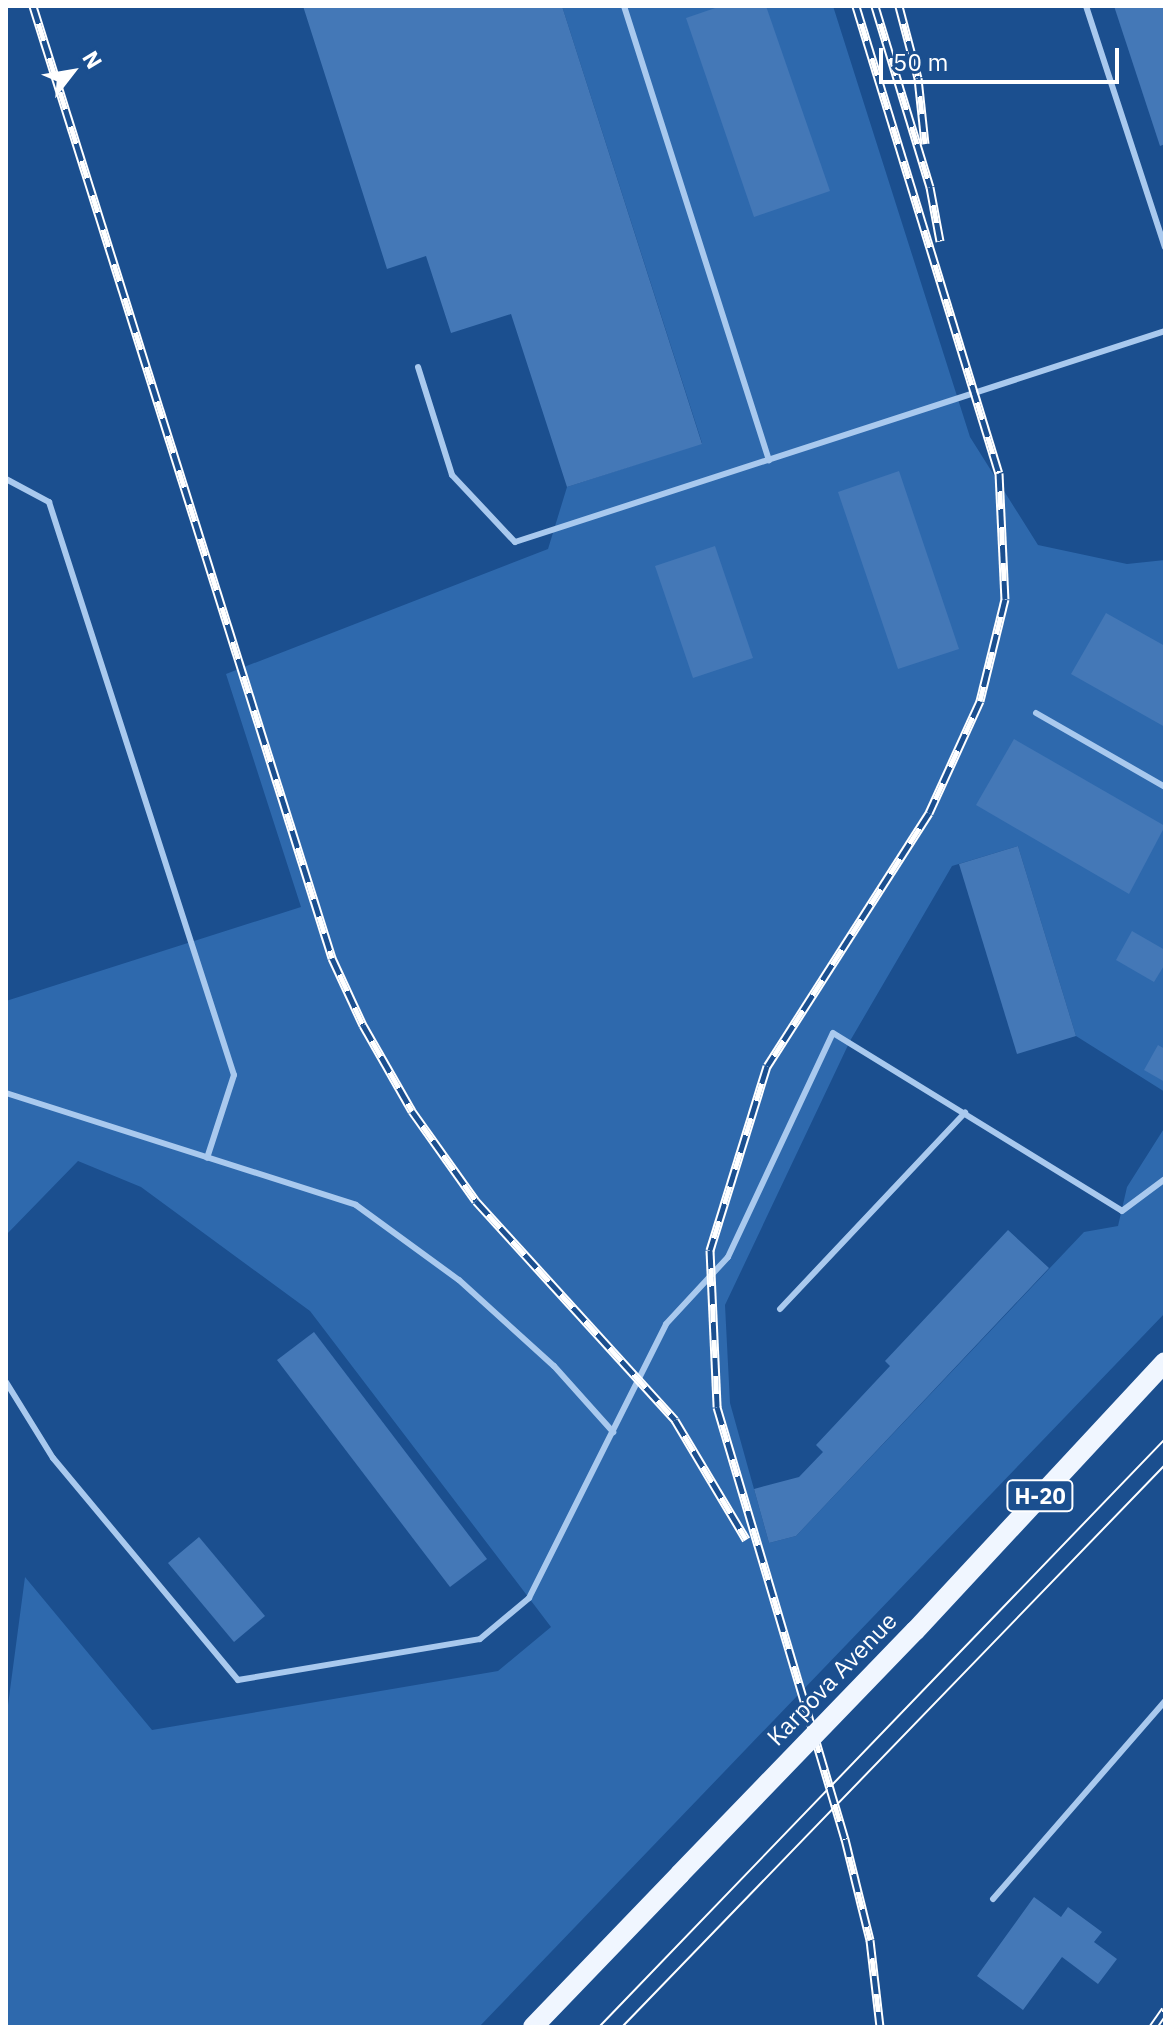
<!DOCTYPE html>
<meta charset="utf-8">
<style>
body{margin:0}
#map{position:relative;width:1171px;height:2033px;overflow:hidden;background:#1b4f8f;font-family:"IBM Plex Sans",sans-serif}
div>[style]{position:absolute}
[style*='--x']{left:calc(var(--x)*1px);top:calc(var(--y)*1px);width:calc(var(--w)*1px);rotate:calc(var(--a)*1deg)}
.green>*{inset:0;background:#2e69ad}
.building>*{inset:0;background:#4478b7}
.service>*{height:6px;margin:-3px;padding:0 3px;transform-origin:3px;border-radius:3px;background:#a9c9ee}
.primary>*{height:20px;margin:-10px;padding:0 10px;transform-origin:10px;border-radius:10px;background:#f0f6ff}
.tram>*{height:2px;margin:-1px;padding:0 1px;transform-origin:1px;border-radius:1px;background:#fff}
.rail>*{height:9px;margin-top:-4.5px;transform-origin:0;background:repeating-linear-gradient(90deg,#1b4f8f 0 18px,#fff 0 36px);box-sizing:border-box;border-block:2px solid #fff}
.primary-bridge>*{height:20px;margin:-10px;padding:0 10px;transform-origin:10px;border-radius:10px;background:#f0f6ff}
span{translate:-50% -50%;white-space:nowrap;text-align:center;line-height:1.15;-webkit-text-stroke:6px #1b4f8f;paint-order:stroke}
.shield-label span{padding:2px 6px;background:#1b4f8f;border:2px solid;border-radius:6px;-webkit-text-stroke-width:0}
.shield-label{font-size:22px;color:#fff;font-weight:700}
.street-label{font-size:24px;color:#fff}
.frame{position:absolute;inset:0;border:8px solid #fff;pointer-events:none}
.north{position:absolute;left:32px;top:32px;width:80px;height:80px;-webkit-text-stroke:6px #1b4f8f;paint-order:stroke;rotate:59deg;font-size:22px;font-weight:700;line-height:32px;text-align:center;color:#fff}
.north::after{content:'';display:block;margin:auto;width:28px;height:36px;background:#fff;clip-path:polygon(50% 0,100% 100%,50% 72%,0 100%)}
.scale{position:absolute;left:879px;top:48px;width:240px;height:36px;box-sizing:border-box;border:4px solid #fff;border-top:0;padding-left:10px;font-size:24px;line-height:28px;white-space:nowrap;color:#fff;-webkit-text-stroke:6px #1b4f8f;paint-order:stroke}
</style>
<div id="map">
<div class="green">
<div style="clip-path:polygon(562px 6px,833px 6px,970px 437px,1038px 545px,1127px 564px,1165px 560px,1165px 1092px,1076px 1036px,1018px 846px,952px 866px,850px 1041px,725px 1305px,730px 1403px,769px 1543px,796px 1536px,1084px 1232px,1118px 1226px,1127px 1187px,1165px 1127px,1165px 1313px,479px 2027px,6px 2027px,6px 1720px,25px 1577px,152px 1730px,498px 1671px,551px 1627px,310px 1311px,141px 1187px,78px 1161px,6px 1235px,6px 1001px,301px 907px,226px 674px,548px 549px,567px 487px,702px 443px)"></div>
</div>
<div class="building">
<div style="clip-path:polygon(303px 6px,562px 6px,702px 444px,567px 487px,511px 314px,451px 333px,426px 256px,387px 269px)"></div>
<div style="clip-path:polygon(721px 6px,766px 6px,830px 191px,754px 217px,686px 18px)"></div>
<div style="clip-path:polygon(1114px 6px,1165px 6px,1165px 144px,1160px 146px)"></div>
<div style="clip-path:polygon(899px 471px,959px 649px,898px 669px,838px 492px)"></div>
<div style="clip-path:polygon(715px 546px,753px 658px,693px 678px,655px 566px)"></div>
<div style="clip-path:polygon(1106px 613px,1165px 646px,1165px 727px,1071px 674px)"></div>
<div style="clip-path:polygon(1014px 739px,1165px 826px,1129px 894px,976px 805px)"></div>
<div style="clip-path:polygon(1018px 846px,1076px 1036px,1017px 1054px,959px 864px)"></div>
<div style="clip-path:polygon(1132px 931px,1165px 950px,1165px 964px,1154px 982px,1116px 960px)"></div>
<div style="clip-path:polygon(1158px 1045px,1165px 1049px,1165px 1082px,1144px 1070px)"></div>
<div style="clip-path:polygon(1008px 1230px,1049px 1268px,796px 1536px,769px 1543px,754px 1489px,799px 1477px,823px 1452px,816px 1445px,890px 1366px,885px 1361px)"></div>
<div style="clip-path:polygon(314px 1332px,487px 1559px,450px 1587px,277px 1360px)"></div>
<div style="clip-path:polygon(199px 1537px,265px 1616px,234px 1642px,168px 1563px)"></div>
<div style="clip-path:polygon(1034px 1897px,1061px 1917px,1068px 1907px,1102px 1932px,1094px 1942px,1117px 1959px,1098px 1984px,1062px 1957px,1023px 2010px,977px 1976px)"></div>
</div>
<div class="service">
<div style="--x:624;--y:6;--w:477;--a:72.3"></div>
<div style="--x:1086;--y:6;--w:254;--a:71.9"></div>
<div style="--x:418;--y:367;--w:113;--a:72.5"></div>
<div style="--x:452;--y:475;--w:92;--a:46.8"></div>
<div style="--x:515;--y:542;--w:683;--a:-17.98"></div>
<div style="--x:6;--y:479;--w:49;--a:28.1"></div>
<div style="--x:49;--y:502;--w:602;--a:72.11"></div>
<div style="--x:234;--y:1075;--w:87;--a:108"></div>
<div style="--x:1036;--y:713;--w:149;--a:29.8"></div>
<div style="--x:6;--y:1093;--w:367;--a:17.7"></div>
<div style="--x:356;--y:1205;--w:127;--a:36.1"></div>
<div style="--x:459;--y:1280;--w:128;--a:42.2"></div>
<div style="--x:554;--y:1366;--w:89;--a:48.2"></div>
<div style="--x:780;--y:1309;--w:270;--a:-46.7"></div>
<div style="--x:6;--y:1382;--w:89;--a:58.3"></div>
<div style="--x:53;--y:1458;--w:289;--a:50.2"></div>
<div style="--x:238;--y:1680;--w:245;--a:-9.6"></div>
<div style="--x:480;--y:1639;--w:64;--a:-39.9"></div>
<div style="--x:529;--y:1598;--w:306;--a:-63.4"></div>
<div style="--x:666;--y:1324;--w:91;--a:-47.2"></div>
<div style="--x:728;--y:1257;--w:247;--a:-64.9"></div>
<div style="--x:833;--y:1033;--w:339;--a:31.6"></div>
<div style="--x:1122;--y:1211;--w:54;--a:-36.7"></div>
<div style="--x:993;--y:1899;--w:262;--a:-49"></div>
</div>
<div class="primary">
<div style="--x:915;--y:1631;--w:367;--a:-47.1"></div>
<div style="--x:533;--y:2027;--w:212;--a:-46.1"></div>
</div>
<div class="tram">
<div style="--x:599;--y:2027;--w:816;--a:-46.09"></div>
<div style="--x:622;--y:2027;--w:781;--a:-45.99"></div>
</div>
<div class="rail">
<div style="--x:33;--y:6;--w:998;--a:72.56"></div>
<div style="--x:332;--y:958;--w:74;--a:65.2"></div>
<div style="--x:363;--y:1025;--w:99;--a:60.3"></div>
<div style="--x:412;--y:1111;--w:110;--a:54.6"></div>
<div style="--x:476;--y:1201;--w:296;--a:47.7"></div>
<div style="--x:675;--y:1420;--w:139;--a:59.2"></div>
<div style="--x:856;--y:6;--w:488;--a:73"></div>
<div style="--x:999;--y:473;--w:126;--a:87.3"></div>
<div style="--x:1005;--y:599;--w:105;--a:103.8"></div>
<div style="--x:980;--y:701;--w:123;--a:114.5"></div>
<div style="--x:929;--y:813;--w:300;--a:122.6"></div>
<div style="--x:767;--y:1066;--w:193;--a:107.2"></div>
<div style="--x:710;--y:1250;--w:157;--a:87.4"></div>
<div style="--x:717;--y:1407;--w:451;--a:73.5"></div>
<div style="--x:845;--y:1839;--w:104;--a:76.1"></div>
<div style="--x:870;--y:1940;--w:88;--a:83.4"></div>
<div style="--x:875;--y:6;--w:189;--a:73.1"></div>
<div style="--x:930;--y:187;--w:55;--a:79.5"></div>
<div style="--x:899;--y:6;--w:74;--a:75.2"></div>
<div style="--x:918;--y:78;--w:66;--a:83.9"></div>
<div style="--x:1153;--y:2027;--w:21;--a:-55"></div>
</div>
<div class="primary-bridge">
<div style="--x:680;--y:1874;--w:338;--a:-46"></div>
</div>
<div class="shield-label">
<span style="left:1040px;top:1496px">Н-20</span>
</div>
<div class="street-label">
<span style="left:832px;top:1679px;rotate:-46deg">Karpova Avenue</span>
</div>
<div class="frame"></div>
<div class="north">N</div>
<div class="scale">50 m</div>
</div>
